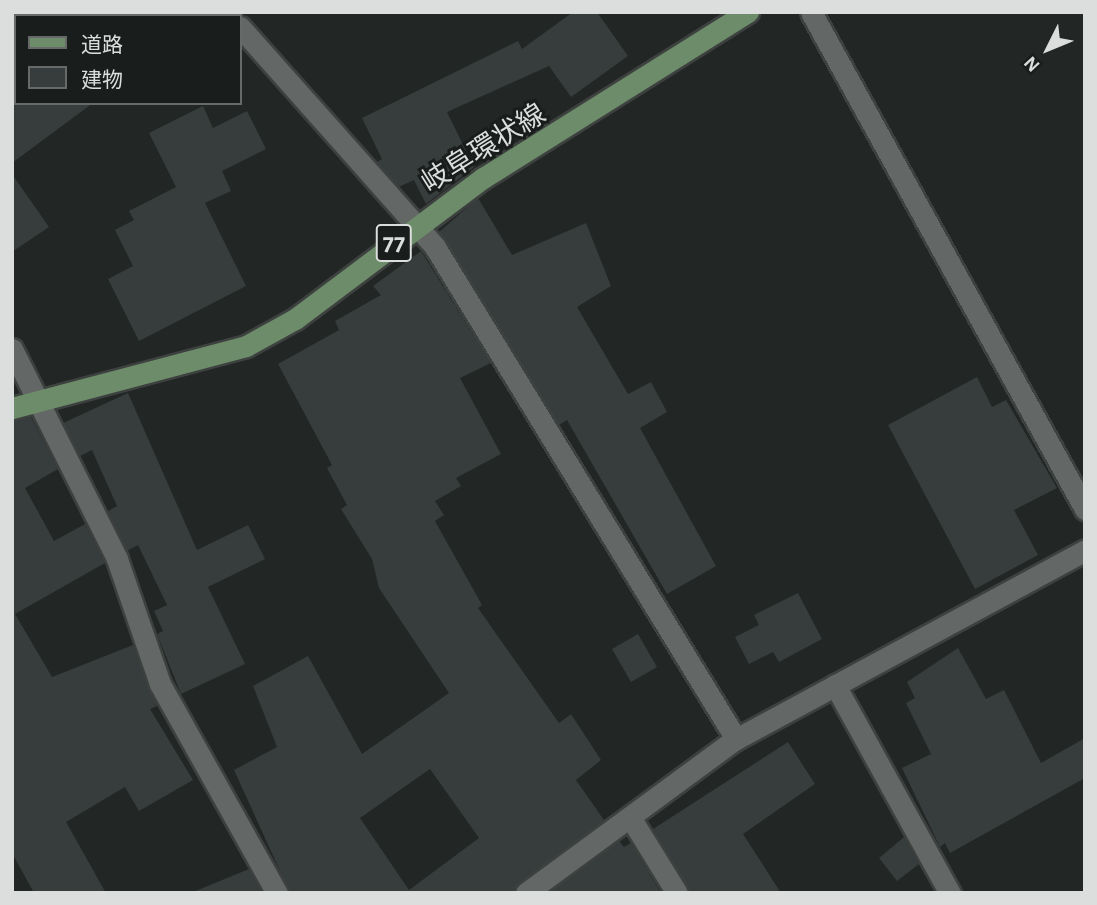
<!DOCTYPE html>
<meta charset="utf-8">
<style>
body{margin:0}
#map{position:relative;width:1097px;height:905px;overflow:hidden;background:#222624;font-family:"Alegreya Sans","Noto Sans JP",sans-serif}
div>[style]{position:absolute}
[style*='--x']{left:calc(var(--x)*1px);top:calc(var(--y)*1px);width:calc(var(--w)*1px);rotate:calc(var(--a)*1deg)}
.building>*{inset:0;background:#373c3c}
.roads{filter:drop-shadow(2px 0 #3d413f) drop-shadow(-2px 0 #3d413f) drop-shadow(0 2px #3d413f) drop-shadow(0 -2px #3d413f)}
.street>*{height:21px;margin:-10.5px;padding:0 10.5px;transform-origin:10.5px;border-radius:10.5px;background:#636765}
.primary>*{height:21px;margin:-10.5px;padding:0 10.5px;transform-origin:10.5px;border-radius:10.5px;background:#6d8c6a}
span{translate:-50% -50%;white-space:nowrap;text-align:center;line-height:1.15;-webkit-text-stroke:6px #191d1b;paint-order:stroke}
.shield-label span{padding:2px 5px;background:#191d1b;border:2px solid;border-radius:5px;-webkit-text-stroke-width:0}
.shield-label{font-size:26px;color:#dbdedc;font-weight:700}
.street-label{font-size:28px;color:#dbdedc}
.frame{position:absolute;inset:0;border:14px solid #dbdedc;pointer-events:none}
.legend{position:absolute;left:14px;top:14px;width:228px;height:91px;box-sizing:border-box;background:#191d1b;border:2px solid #676a68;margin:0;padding:9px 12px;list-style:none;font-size:21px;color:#dbdedc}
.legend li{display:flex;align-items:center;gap:14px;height:35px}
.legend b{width:35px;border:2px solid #676a68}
.north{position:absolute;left:1013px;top:14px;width:70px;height:70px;-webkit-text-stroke:5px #191d1b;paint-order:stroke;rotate:227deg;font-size:19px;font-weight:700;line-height:28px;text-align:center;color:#dbdedc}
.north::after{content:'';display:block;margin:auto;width:24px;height:32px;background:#dbdedc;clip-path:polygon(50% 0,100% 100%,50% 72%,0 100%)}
</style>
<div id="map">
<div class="building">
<div style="clip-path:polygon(573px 12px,597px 12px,628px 56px,571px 97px,549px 66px,447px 112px,474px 167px,426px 204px,414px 180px,399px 187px,377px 162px,382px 159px,362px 118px,518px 41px,522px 49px)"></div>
<div style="clip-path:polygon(12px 103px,93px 103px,12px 163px)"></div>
<div style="clip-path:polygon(203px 106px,213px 128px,247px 111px,266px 149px,222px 171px,231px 191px,205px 203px,246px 286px,139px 341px,108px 279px,133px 266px,115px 230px,134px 220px,129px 211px,176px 187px,149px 133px)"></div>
<div style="clip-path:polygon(12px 174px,49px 227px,12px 252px)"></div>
<div style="clip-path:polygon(478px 198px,512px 255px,586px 223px,611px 286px,577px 307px,628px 394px,651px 382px,667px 412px,640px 428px,716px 566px,667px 594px,567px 420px,559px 425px,439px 232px)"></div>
<div style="clip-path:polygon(evenodd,421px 251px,491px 363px,460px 378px,501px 454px,456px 478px,461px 486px,435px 501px,444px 515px,435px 521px,482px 605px,478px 608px,559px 723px,571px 714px,601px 760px,576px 780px,604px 820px,513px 893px,290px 893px,234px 770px,277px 747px,253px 686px,308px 656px,362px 754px,449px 693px,379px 588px,372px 559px,341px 509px,347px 505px,327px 468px,332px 465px,278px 364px,339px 330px,335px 321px,381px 295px,373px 286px,421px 251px,430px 769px,479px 838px,409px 890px,360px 818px,430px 769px)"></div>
<div style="clip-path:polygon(977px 377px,992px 407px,1006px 400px,1057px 488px,1014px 510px,1038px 555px,975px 589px,888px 425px)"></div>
<div style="clip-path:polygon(128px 393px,197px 550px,248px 525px,265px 559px,208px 587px,245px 664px,181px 694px,157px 634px,163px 631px,154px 611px,167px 605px,138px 545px,127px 551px,108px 511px,117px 506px,92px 450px,80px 456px,63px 423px)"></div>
<div style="clip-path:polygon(31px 417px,58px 469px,25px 488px,54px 541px,85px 524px,105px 563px,15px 614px,52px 677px,133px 645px,157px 706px,150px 709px,193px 780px,139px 811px,125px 787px,66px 822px,106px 893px,34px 893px,12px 853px,12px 421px)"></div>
<div style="clip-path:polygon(798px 593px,822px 639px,779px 662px,773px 652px,749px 664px,735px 637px,759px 625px,754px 615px)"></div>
<div style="clip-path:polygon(638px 634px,657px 667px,631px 682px,612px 649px)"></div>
<div style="clip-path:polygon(958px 648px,986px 699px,1004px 690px,1041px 763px,1085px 738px,1085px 778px,950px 853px,945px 843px,940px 847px,902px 768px,931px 754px,906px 703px,915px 698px,907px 682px)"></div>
<div style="clip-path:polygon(788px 742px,815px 784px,743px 834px,781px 893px,690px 893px,653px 829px)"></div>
<div style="clip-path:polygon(904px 837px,919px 864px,897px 881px,879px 858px)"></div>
<div style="clip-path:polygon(619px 841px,624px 847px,631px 843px,661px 893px,549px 893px)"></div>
<div style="clip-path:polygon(249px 869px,262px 893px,193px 893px,193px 892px)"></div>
</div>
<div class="roads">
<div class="street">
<div style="--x:227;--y:12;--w:5;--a:53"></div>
<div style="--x:811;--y:12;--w:568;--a:61.13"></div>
<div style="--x:12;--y:18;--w:8;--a:-45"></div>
<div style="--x:240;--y:27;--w:294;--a:48.4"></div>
<div style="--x:435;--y:247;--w:577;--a:58.54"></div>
<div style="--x:12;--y:349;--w:235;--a:63.4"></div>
<div style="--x:117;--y:559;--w:132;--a:71"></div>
<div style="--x:160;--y:684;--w:240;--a:60.8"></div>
<div style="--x:835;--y:685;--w:238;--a:61.1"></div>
<div style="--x:630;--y:817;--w:89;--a:58.3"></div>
<div style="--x:526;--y:893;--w:260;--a:-36.3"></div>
<div style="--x:736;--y:739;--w:397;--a:-28.4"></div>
</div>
<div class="primary">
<div style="--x:12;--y:408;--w:242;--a:-14.8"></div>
<div style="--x:246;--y:346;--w:56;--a:-28.9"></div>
<div style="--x:295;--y:319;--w:235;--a:-36.9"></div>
<div style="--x:483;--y:178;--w:313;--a:-32.1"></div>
</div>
</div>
<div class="shield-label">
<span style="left:394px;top:243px">77</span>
</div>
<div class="street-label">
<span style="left:484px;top:149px;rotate:-32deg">岐阜環状線</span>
</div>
<div class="frame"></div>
<ul class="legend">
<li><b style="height:9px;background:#6d8c6a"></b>道路</li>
<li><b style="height:19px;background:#373c3c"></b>建物</li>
</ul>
<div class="north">N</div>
</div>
